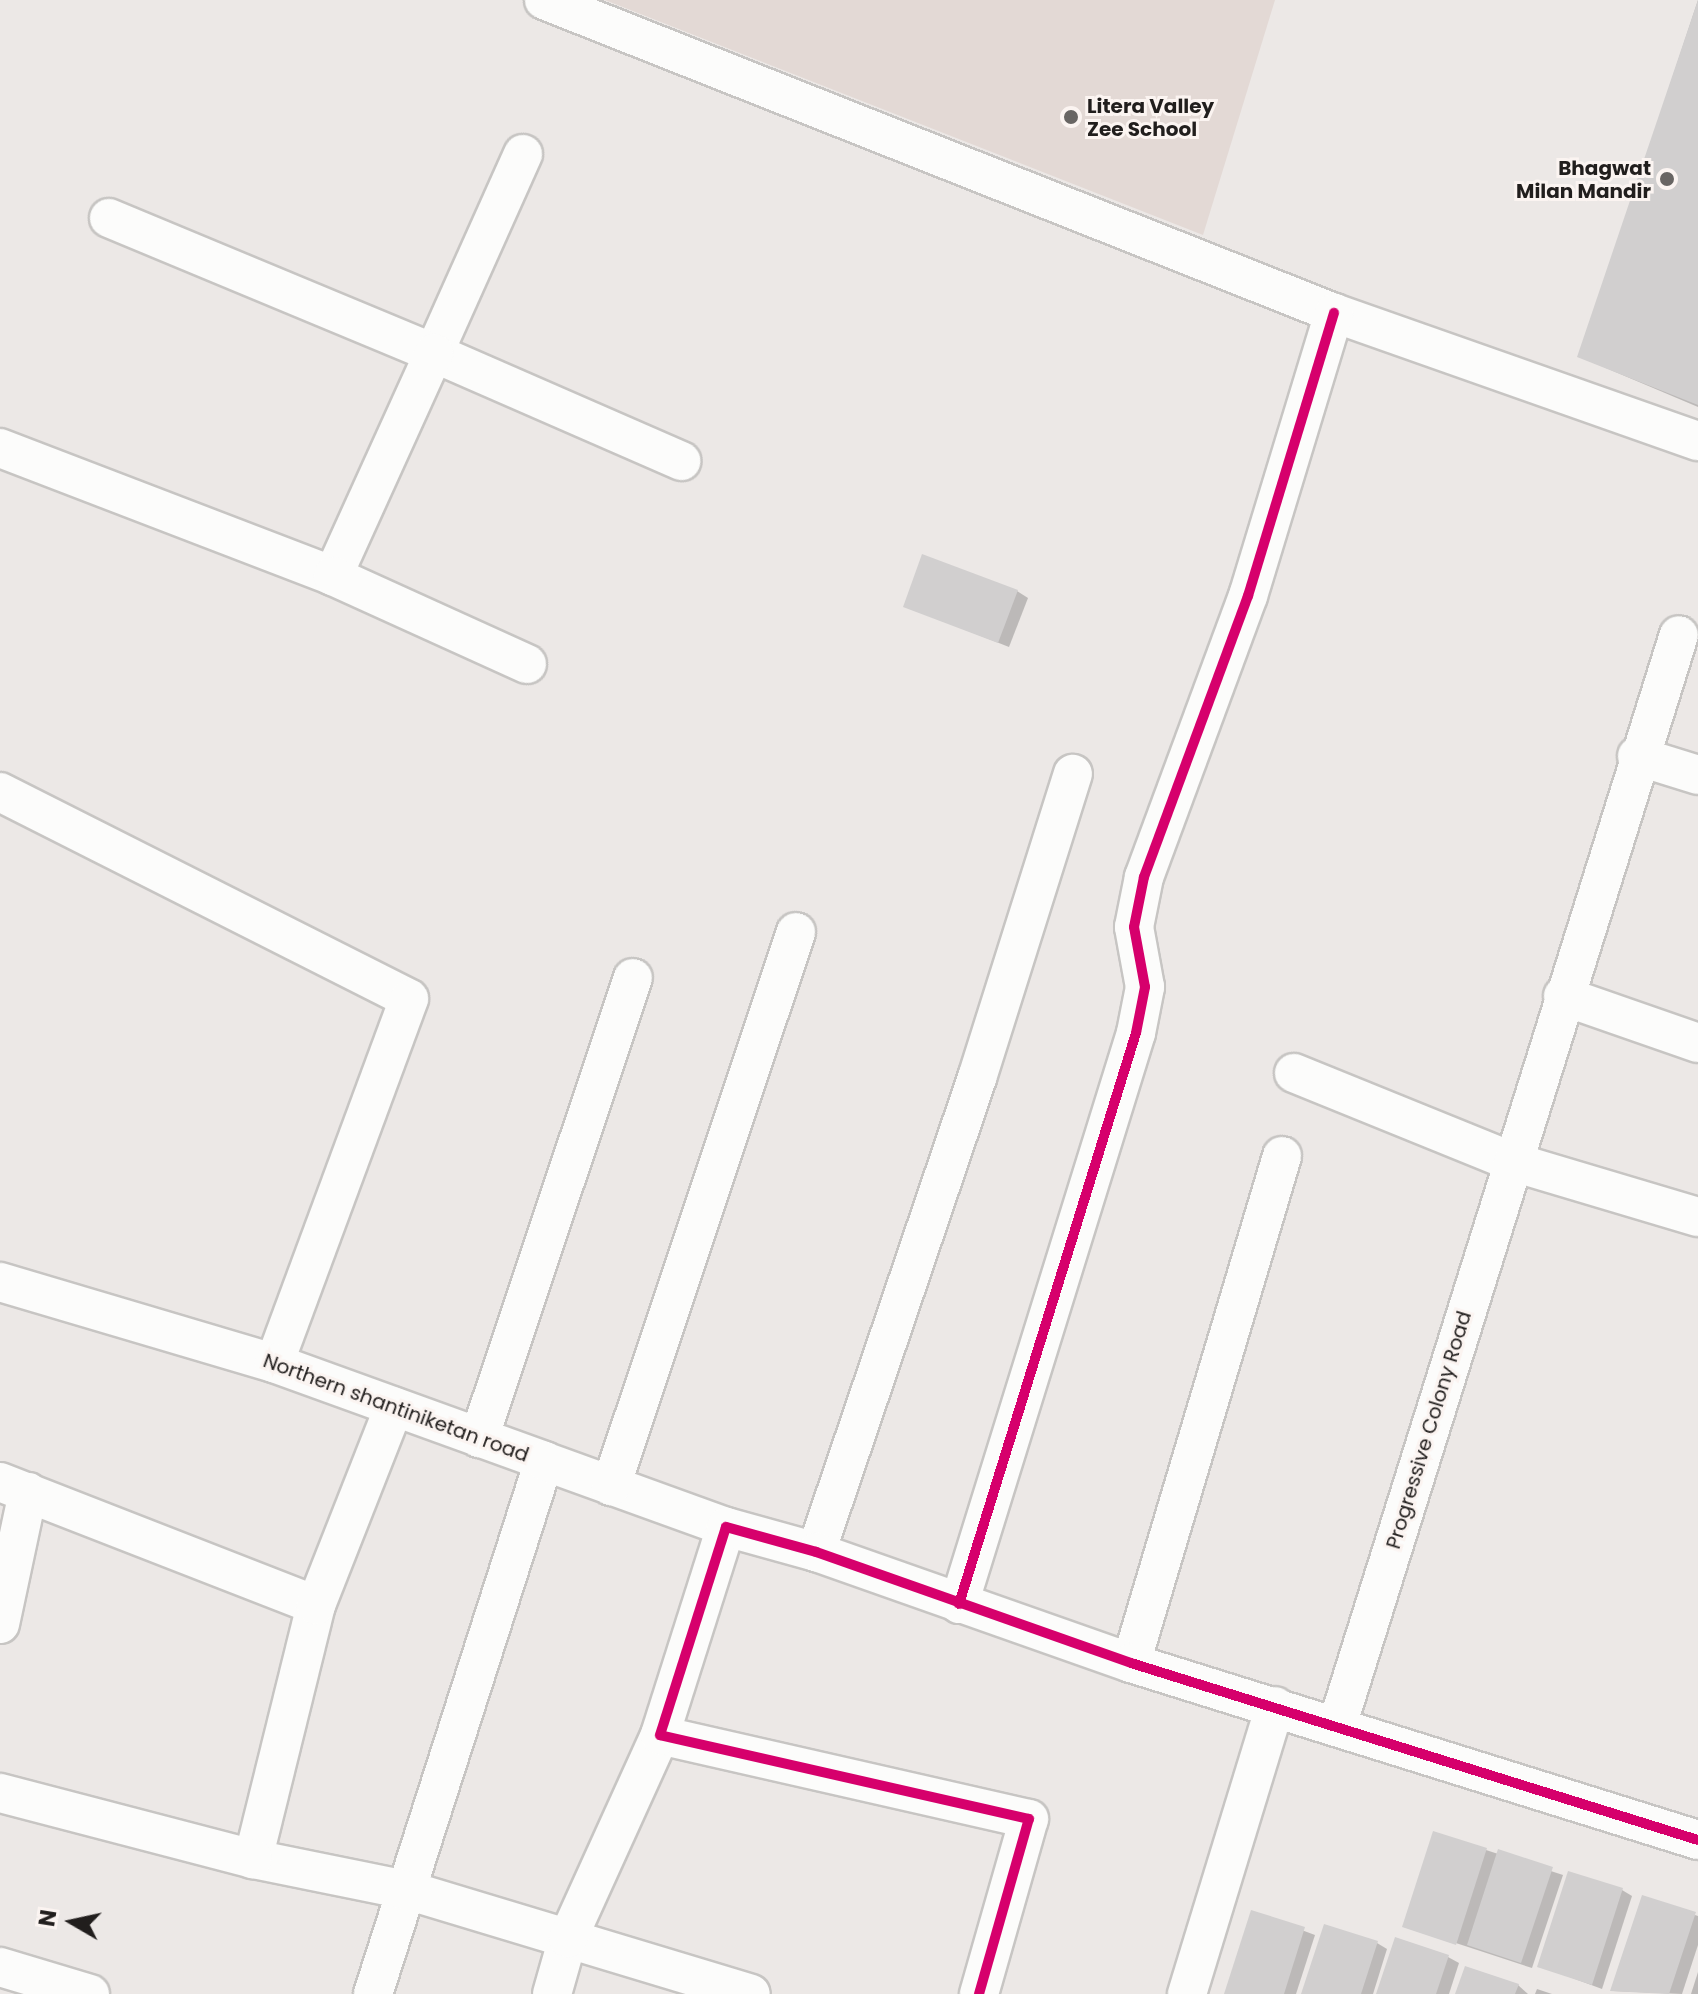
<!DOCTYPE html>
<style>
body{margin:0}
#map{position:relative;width:1698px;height:1994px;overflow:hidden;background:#ece8e6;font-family:Poppins,sans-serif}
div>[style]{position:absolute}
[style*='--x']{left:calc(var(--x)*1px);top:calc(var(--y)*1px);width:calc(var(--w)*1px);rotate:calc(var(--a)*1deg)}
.built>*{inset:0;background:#e3d9d5}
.shadow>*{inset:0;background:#0003}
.building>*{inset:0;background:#d1cfcf}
.roads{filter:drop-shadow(2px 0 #c7c5c3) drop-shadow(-2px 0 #c7c5c3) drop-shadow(0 2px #c7c5c3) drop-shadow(0 -2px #c7c5c3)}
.minor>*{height:38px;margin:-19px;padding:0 19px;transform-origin:19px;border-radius:19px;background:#fcfcfb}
.cycleway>*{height:10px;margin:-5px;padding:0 5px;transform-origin:5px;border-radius:5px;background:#d6006c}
.dots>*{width:22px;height:22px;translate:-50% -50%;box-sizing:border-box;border:4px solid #fbf4f1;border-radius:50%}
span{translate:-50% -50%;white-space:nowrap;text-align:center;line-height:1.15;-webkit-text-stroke:6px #fbf4f1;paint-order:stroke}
.poi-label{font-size:20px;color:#211e1d;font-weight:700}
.left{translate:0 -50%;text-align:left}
.right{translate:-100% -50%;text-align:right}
.street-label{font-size:20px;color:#211e1d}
.north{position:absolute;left:32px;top:1882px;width:80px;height:80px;-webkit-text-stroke:6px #fbf4f1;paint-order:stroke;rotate:279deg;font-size:22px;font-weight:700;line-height:32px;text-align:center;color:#211e1d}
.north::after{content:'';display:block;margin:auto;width:28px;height:36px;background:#211e1d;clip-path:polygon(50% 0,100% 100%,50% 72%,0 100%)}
</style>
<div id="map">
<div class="built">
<div style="clip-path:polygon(605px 0,1275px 0,1203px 235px)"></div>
</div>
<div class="shadow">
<div style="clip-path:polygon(1698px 0,1698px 407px,1580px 357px)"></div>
<div style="clip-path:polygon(1017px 591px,1028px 598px,1009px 647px,905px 606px)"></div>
<div style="clip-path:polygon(1486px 1850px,1563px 1875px,1532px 1968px,1404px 1926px)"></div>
<div style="clip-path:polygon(1622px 1890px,1632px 1896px,1602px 1989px,1540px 1966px)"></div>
<div style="clip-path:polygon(1643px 1898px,1698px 1916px,1698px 1945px,1682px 1994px,1613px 1991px)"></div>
<div style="clip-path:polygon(1253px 1912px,1315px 1935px,1296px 1994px,1226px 1994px)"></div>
<div style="clip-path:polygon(1377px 1943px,1387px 1949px,1373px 1994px,1303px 1994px)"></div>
<div style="clip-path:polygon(1448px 1957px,1459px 1963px,1449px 1994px,1378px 1994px)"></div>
<div style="clip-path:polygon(1698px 1972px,1698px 1994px,1691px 1994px)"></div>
<div style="clip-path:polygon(1518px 1985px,1528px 1994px,1458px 1994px)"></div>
<div style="clip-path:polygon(1537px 1989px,1552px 1994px,1535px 1994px)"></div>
</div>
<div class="building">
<div style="clip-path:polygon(1698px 0,1698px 405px,1577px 357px)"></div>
<div style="clip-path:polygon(922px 554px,1018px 590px,998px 643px,903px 607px)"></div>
<div style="clip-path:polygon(1433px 1831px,1487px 1848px,1456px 1945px,1402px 1927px)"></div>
<div style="clip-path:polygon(1498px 1849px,1553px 1867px,1521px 1963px,1467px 1945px)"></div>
<div style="clip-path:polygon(1568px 1871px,1623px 1888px,1592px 1985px,1537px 1967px)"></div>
<div style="clip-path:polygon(1642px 1895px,1696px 1912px,1669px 1994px,1610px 1991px)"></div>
<div style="clip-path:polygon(1251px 1910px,1305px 1927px,1284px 1994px,1224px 1994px)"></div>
<div style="clip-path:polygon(1324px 1924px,1378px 1941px,1361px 1994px,1301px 1994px)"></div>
<div style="clip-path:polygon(1395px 1937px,1449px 1955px,1436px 1994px,1376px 1994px)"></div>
<div style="clip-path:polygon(1465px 1966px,1519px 1984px,1515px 1994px,1455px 1994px)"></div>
</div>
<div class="roads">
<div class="minor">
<div style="--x:544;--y:0;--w:850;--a:21.61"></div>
<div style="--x:1334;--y:313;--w:386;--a:19.4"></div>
<div style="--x:523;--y:154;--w:218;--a:114.1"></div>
<div style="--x:434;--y:353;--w:270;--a:23.6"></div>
<div style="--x:109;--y:218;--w:352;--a:22.6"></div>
<div style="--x:434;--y:353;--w:245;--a:114.4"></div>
<div style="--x:0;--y:448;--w:357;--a:21"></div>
<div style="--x:333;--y:576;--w:213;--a:24.4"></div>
<div style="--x:1637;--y:756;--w:64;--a:17.3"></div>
<div style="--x:0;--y:792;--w:458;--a:26.8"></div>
<div style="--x:409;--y:999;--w:388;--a:110.3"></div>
<div style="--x:1563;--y:996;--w:143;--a:19.2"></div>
<div style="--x:1294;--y:1073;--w:236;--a:22.1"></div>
<div style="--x:1513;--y:1162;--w:193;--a:16.6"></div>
<div style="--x:0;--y:1282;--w:286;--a:16.5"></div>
<div style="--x:274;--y:1363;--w:287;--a:19.9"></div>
<div style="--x:544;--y:1461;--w:560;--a:107.79"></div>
<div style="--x:479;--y:1438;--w:485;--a:-71.5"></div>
<div style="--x:544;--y:1461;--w:194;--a:19.9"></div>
<div style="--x:0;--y:1482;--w:339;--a:21.3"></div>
<div style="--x:316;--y:1605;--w:262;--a:103.9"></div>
<div style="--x:253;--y:1859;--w:157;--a:11.4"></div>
<div style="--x:407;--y:1890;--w:359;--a:16.8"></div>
<div style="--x:611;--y:1486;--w:584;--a:-71.53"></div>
<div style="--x:816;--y:1552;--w:501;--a:-71.24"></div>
<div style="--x:977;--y:1078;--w:319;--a:-72.5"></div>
<div style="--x:959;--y:1604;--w:598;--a:-72.78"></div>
<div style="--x:1136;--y:1033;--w:47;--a:-78.9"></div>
<div style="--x:1145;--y:987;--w:61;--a:-100.4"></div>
<div style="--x:1134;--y:927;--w:51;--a:-78.7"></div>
<div style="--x:1144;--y:877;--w:300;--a:-69.7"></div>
<div style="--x:1248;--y:596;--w:296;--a:-73.1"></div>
<div style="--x:316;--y:1605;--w:213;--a:-68.5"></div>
<div style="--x:0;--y:1624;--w:135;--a:-78"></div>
<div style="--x:1131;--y:1663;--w:529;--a:-73.41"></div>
<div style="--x:1337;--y:1726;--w:1143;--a:-72.6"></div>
<div style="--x:0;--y:1793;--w:261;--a:14.6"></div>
<div style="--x:0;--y:1967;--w:94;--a:16.7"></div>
<div style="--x:552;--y:1994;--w:58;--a:-74.1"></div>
<div style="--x:568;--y:1938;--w:223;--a:-65.6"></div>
<div style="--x:979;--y:1994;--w:182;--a:-74.1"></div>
<div style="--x:1029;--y:1819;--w:378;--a:-167.2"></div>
<div style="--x:660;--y:1735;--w:218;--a:-72.4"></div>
<div style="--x:726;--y:1527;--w:93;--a:15.5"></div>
<div style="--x:816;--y:1552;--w:334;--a:19.4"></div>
<div style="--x:1131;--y:1663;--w:594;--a:17.34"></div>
<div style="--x:1187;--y:1994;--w:301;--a:-73"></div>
</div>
</div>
<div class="cycleway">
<div style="--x:959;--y:1604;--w:598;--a:-72.78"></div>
<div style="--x:1136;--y:1033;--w:47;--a:-78.9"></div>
<div style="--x:1145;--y:987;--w:61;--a:-100.4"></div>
<div style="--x:1134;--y:927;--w:51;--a:-78.7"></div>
<div style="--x:1144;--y:877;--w:300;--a:-69.7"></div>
<div style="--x:1248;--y:596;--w:296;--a:-73.1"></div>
<div style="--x:979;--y:1994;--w:182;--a:-74.1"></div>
<div style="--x:1029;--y:1819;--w:378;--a:-167.2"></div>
<div style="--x:660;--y:1735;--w:218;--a:-72.4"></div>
<div style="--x:726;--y:1527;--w:93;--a:15.5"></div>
<div style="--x:816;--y:1552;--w:334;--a:19.4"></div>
<div style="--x:1131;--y:1663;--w:594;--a:17.34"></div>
</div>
<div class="dots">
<div style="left:1071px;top:117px;background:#686563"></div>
<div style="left:1667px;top:179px;background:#686563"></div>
</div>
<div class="poi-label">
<span class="left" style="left:1087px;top:118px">Litera Valley<br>Zee School</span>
<span class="right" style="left:1651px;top:180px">Bhagwat<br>Milan Mandir</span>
</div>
<div class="street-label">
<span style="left:396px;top:1408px;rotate:20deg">Northern shantiniketan road</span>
<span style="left:1429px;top:1430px;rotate:-73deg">Progressive Colony Road</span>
</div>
<div class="north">N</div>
</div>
